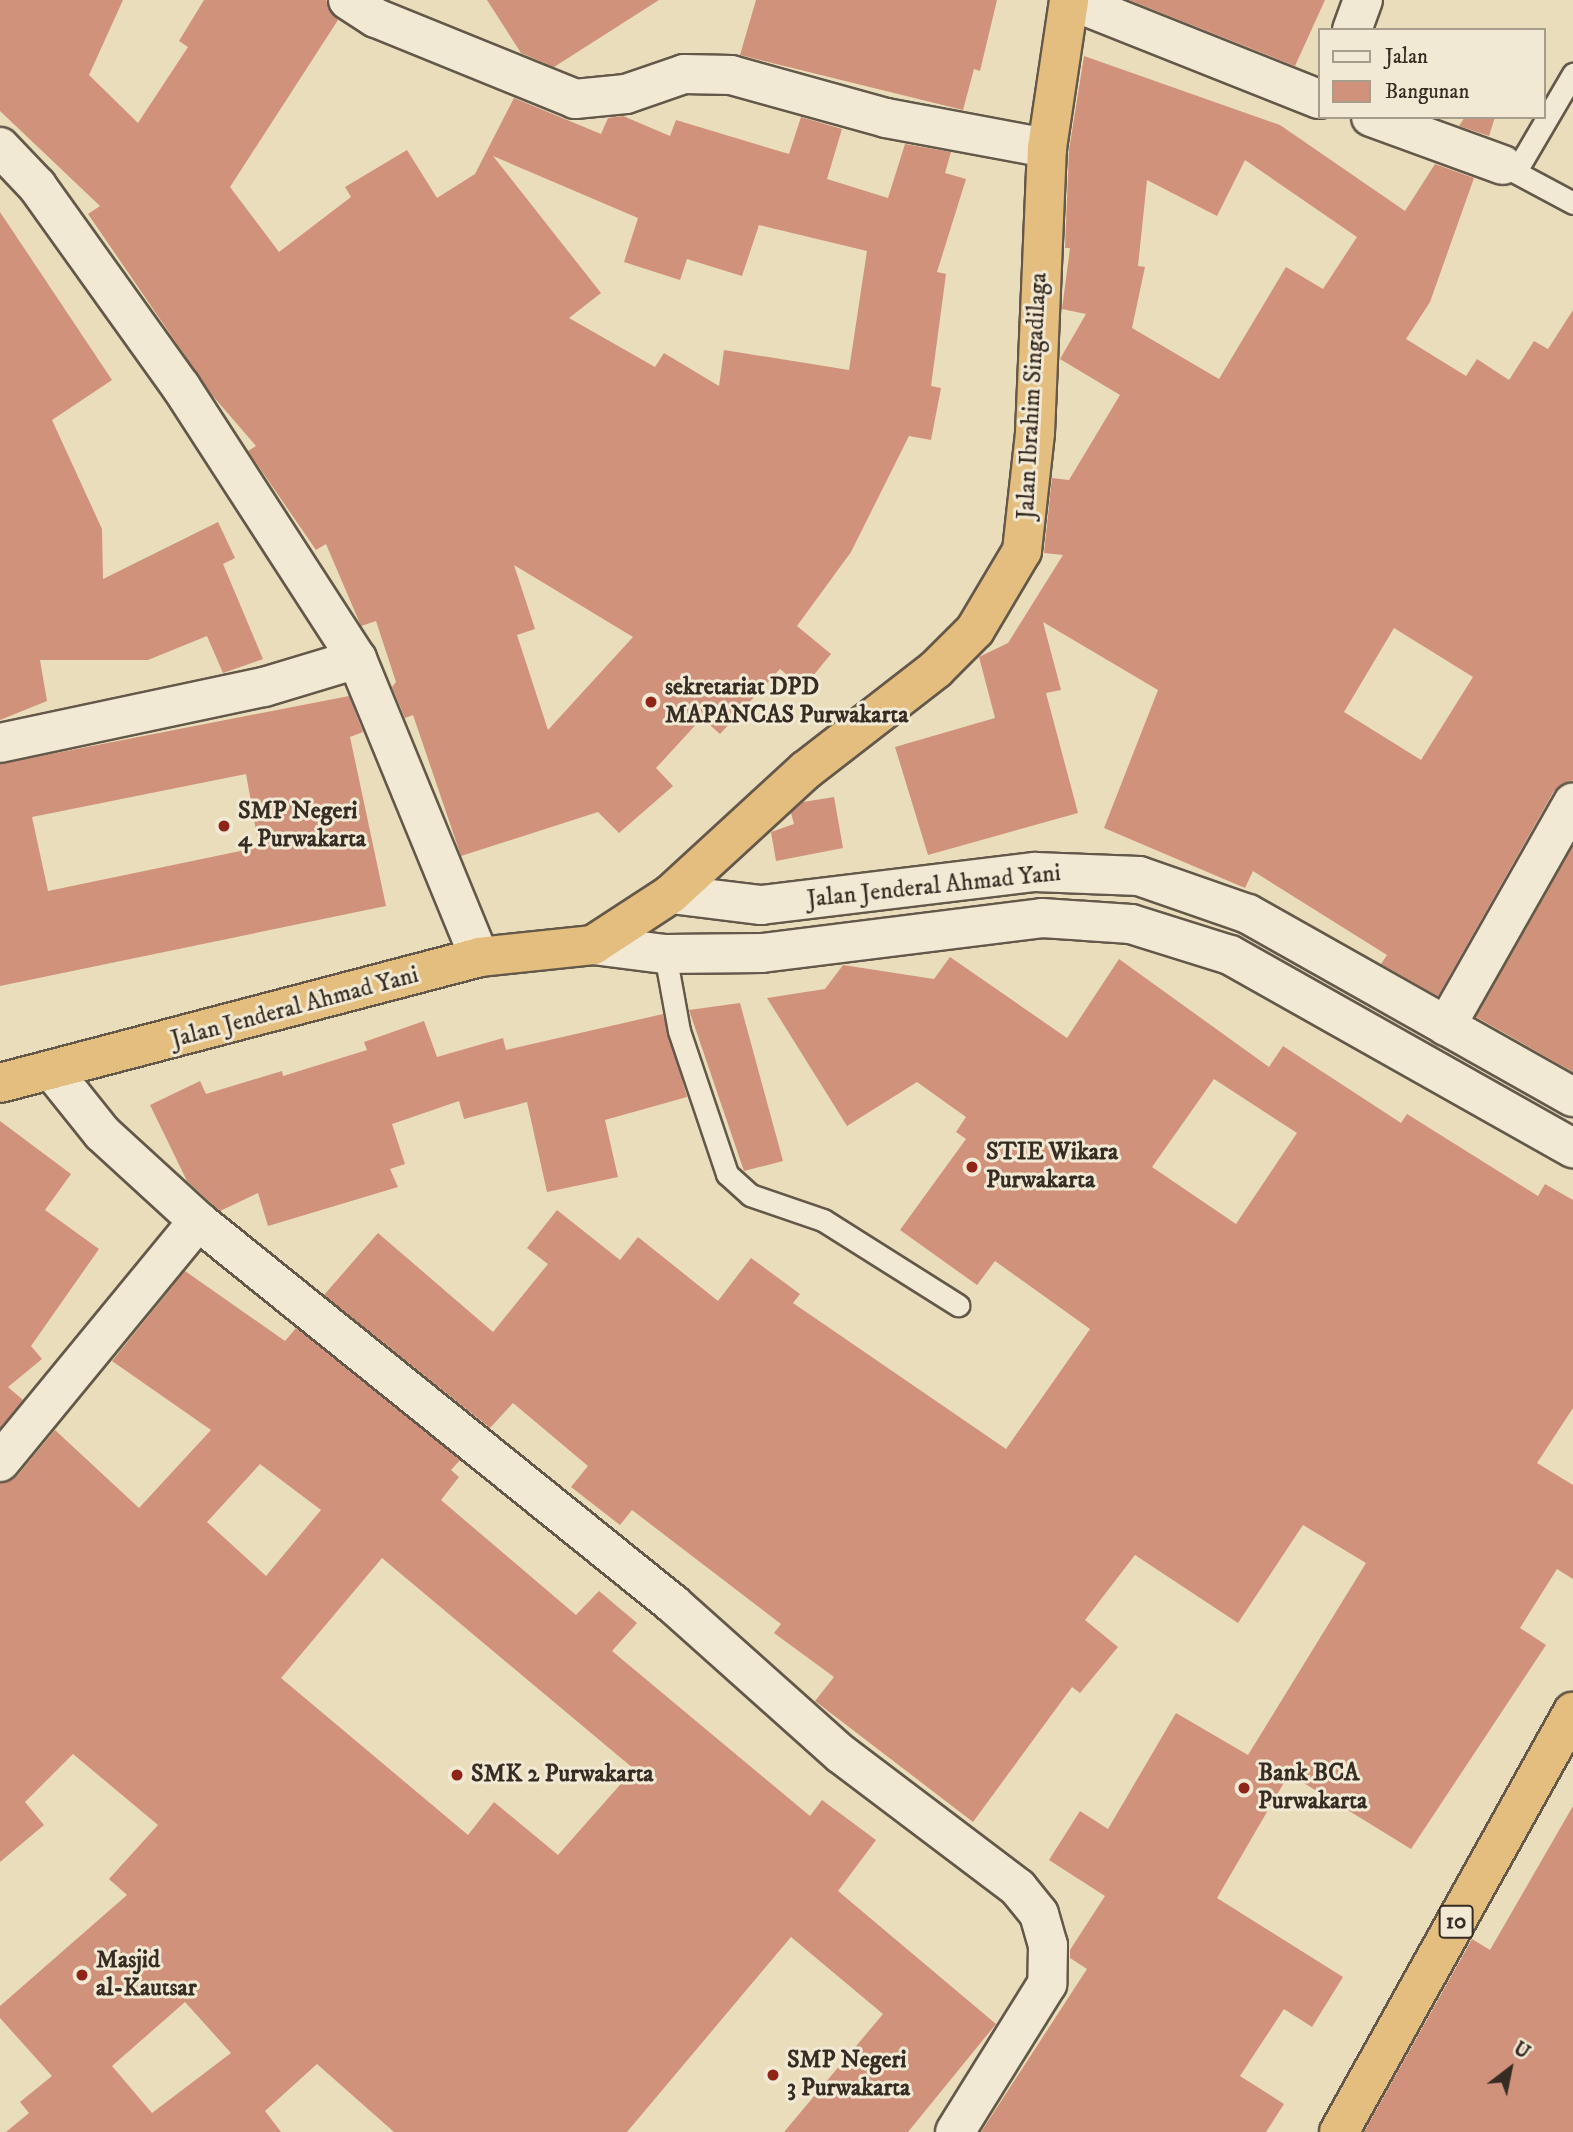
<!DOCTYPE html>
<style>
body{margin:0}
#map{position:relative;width:1573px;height:2132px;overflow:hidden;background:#e9ddbb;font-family:"IM FELL DW Pica",serif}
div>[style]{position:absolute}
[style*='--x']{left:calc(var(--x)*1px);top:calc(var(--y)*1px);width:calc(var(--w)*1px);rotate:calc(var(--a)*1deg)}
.building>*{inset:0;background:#d1927c}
.roads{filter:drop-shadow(2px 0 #635849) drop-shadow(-2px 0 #635849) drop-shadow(0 2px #635849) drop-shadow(0 -2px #635849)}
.service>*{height:21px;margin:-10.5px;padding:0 10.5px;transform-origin:10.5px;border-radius:10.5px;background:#f1e9d3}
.minor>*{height:38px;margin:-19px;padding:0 19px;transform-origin:19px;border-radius:19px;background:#f1e9d3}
.secondary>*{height:38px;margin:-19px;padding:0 19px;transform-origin:19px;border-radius:19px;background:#f1e9d3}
.trunk>*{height:38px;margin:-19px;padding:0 19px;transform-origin:19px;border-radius:19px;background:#e4be7e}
.dots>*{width:19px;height:19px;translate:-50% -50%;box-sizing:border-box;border:4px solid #f1e9d3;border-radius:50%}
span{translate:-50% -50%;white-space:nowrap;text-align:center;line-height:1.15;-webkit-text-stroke:6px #f1e9d3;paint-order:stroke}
.shield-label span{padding:2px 5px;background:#f1e9d3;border:2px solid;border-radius:5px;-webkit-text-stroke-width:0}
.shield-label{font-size:23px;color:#362c23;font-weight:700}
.street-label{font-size:24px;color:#362c23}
.poi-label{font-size:24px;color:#362c23;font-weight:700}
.left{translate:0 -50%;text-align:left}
.legend{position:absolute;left:1318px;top:28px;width:228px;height:91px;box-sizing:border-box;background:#f1e9d3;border:2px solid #a69d8d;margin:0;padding:9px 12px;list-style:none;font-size:21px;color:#362c23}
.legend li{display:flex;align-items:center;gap:14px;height:35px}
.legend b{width:35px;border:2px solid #a69d8d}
.north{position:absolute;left:1475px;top:2034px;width:70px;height:70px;-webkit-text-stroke:5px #f1e9d3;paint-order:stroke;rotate:32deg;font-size:19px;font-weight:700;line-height:28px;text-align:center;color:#362c23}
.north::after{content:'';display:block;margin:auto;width:24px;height:32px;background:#362c23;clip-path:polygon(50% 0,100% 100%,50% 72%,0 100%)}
</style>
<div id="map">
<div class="building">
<div style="clip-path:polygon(evenodd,0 0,123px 0,89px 75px,138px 123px,188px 47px,179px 41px,204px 0,326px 0,338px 20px,230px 187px,279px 252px,351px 197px,345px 187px,407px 150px,437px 198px,475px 174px,514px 98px,601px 134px,608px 118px,623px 116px,670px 136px,676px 120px,789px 154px,801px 117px,842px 129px,827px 179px,888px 198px,905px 144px,951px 152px,945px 173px,966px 179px,937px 272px,946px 274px,931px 386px,941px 388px,931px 440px,909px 436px,851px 552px,797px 626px,831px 654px,803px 688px,780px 669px,720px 734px,702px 718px,656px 768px,673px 786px,619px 833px,598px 812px,461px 856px,413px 715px,405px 718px,392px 687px,396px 682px,376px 621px,361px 626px,326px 544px,316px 550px,248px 451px,256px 446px,212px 395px,88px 214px,100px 206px,0 111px,0 0,493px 156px,638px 218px,624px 262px,680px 280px,687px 259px,742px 276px,759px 225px,867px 251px,849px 370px,724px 350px,719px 386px,664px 353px,655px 367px,569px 318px,601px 293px,493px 156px,0 0,514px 565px,633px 637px,548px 730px,517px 635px,535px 629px,514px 565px)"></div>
<div style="clip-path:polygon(487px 0,659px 0,554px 67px,521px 53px)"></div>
<div style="clip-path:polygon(756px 0,997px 0,980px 71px,974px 69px,963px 110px,740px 55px)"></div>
<div style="clip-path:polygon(1129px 0,1325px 0,1295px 66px)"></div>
<div style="clip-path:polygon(evenodd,1084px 56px,1280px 125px,1405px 211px,1435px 164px,1474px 178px,1430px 302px,1406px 339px,1466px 376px,1477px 359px,1509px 380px,1534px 341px,1548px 349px,1573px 310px,1573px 780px,1554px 791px,1438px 996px,1381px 964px,1387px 955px,1253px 871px,1245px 888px,1104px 828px,1158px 690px,1043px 622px,1061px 690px,1046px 693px,1078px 813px,928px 855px,895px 747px,995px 718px,979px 657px,1008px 643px,1063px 555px,1044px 553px,1052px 478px,1069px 480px,1120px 395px,1060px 359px,1086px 314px,1062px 309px,1070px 248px,1065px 248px,1069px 150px,1084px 56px,1245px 160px,1357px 237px,1323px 289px,1286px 267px,1219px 379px,1132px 328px,1145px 267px,1138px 266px,1147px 180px,1217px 216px,1245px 160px,1084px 56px,1394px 628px,1473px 677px,1421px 760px,1344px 712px,1394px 628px)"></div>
<div style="clip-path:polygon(1465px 117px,1495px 117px,1489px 136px,1459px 126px)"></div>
<div style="clip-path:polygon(0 212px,112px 380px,52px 420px,102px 529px,103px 579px,218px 522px,235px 558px,223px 564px,263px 659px,223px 673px,207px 636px,148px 660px,40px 660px,47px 701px,0 720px)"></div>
<div style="clip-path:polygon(evenodd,349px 696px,363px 732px,350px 737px,386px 906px,0 986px,0 764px,349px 696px,246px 774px,259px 847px,48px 891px,32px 817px,246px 774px)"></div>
<div style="clip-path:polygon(834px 797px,843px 848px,776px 861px,771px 832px,794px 824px,791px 813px,803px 802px)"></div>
<div style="clip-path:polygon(1573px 846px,1573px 1072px,1476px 1017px)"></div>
<div style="clip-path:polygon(evenodd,950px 957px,1067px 1038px,1119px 959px,1269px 1067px,1283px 1046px,1401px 1123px,1407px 1114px,1538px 1196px,1545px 1184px,1573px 1200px,1573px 1408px,1537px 1463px,1573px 1485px,1573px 1579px,1557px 1569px,1520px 1628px,1546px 1645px,1411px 1849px,1289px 1774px,1217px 1898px,1343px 1977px,1312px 2027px,1284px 2009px,1240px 2076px,1284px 2104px,1266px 2132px,981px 2132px,1087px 1969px,1070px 1958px,1070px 1950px,1105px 1896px,1049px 1860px,1080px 1811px,1108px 1829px,1176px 1713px,1248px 1755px,1366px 1563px,1303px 1525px,1238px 1623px,1135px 1555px,1085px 1620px,1118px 1647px,1080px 1693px,1072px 1687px,973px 1822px,815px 1701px,834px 1677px,774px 1633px,781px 1624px,632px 1510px,620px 1525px,571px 1487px,588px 1466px,513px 1403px,490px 1428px,324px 1295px,378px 1233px,493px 1332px,548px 1264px,527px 1248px,557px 1210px,620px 1260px,638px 1237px,718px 1301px,751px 1258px,800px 1294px,793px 1303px,1006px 1449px,1090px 1329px,995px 1261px,977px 1285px,900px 1230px,966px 1139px,956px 1132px,966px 1117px,917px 1082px,847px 1126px,767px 998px,825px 989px,843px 965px,934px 979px,950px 957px,1214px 1079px,1297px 1133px,1236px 1224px,1152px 1167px,1214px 1079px)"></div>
<div style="clip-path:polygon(740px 1003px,783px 1161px,744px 1171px,689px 1010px)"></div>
<div style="clip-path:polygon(663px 1014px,687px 1097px,605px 1120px,618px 1177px,547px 1192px,527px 1102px,464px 1119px,459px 1101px,392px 1124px,405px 1164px,390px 1169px,398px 1187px,268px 1226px,258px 1193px,220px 1211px,187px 1181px,150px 1105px,200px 1081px,206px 1094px,282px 1071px,283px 1076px,367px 1050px,364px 1042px,424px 1021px,437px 1057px,503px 1038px,506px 1050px)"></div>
<div style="clip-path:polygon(0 1121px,71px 1174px,45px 1210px,99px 1249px,31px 1346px,42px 1359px,8px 1387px,23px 1400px,0 1428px)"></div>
<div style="clip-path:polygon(evenodd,185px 1271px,285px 1341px,296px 1328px,460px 1460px,451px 1470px,459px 1477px,441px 1500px,576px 1615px,599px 1591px,637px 1623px,612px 1651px,810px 1816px,822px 1800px,876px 1840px,838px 1891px,996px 2024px,908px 2132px,784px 2132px,883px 2014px,791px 1937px,627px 2132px,394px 2132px,317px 2064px,265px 2111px,281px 2132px,6px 2132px,29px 2113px,20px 2102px,52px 2076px,0 2018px,0 2006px,127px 1895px,109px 1879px,158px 1825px,73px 1754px,25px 1802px,44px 1825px,0 1862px,0 1483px,17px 1476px,55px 1430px,139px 1508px,211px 1430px,112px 1361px,185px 1271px,260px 1464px,321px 1510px,266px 1576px,207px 1522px,260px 1464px,185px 1271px,382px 1558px,634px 1769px,558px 1855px,494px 1802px,468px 1835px,281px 1678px,382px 1558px,185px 1271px,185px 2002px,231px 2053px,152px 2113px,112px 2066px,185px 2002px)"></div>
<div style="clip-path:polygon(1573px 1806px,1573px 2132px,1364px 2132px,1472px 1939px,1490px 1950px)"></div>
</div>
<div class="roads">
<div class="service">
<div style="--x:1504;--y:166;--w:78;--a:28.2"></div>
<div style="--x:1516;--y:171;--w:113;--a:-59.6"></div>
<div style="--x:665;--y:954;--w:78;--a:79.7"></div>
<div style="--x:679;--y:1031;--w:151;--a:71.4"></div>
<div style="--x:727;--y:1174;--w:31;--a:42"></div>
<div style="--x:750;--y:1195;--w:77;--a:18.9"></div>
<div style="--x:823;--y:1220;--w:160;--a:32.2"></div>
</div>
<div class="minor">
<div style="--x:348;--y:0;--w:33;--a:33"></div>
<div style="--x:376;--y:18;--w:215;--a:22.1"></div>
<div style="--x:575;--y:99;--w:51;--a:-5.6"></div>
<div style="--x:626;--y:94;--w:61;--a:-19"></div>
<div style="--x:684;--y:74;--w:47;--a:1.2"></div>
<div style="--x:731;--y:75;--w:161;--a:15.5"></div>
<div style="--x:886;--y:118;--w:164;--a:10.6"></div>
<div style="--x:1070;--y:0;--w:268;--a:21.7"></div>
<div style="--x:1352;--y:30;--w:32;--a:-70"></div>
<div style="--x:1371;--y:117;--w:140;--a:20"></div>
<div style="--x:0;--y:147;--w:54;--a:46.5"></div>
<div style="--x:37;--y:186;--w:247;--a:54.4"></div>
<div style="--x:181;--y:387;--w:324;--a:57.1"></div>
<div style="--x:357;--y:659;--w:322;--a:67.7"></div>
<div style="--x:0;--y:743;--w:270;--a:-12"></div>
<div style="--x:264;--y:687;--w:97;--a:-16.8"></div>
<div style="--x:1446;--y:1026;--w:257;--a:-60.4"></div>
<div style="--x:54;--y:1073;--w:77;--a:51.3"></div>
<div style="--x:102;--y:1133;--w:130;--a:42.5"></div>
<div style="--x:198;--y:1221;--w:610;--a:38.88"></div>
<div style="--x:673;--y:1604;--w:225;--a:41.8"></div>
<div style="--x:841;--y:1754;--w:222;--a:37.1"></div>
<div style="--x:1018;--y:1888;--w:33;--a:51"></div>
<div style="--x:1039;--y:1914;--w:32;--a:74"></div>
<div style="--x:1048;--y:1945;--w:39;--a:91"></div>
<div style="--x:1047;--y:1984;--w:174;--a:121.9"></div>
<div style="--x:0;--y:1462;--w:312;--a:-50.6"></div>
</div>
<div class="secondary">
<div style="--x:671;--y:894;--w:91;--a:7"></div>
<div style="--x:761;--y:905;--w:276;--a:-6.9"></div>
<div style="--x:1035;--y:872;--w:104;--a:2.2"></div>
<div style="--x:1139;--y:876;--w:115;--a:19.2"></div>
<div style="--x:1248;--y:914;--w:373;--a:29.4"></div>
<div style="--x:593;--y:945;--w:73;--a:7.1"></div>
<div style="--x:665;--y:954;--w:97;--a:-0.6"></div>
<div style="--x:762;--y:953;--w:282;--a:-7.1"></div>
<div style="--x:1042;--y:918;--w:89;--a:3.9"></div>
<div style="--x:1131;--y:924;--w:104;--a:17.4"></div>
<div style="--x:1230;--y:955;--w:394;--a:29.4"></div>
</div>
<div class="trunk">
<div style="--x:0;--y:1083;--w:495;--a:-14.7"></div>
<div style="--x:479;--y:957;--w:115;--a:-6"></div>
<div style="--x:593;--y:945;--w:93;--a:-33.2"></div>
<div style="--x:671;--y:894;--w:183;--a:-42.6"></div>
<div style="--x:806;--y:770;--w:165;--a:-37.8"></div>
<div style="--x:936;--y:669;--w:55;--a:-45"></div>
<div style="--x:975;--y:630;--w:92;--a:-59.3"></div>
<div style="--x:1022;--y:551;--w:119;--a:-83.7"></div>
<div style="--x:1035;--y:433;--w:285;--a:-87.6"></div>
<div style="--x:1047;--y:148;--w:150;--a:-81.5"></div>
<div style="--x:1339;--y:2132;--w:481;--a:-60.9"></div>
</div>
</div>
<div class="dots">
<div style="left:651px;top:702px;background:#8f2418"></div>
<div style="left:224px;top:826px;background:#8f2418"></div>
<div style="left:972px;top:1167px;background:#8f2418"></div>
<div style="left:457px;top:1775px;background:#8f2418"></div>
<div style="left:1244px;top:1788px;background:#8f2418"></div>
<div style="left:82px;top:1975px;background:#8f2418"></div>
<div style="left:773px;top:2075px;background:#8f2418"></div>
</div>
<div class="shield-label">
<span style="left:1456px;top:1922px">10</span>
</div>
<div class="street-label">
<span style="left:1033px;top:396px;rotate:-87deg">Jalan Ibrahim Singadilaga</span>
<span style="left:934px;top:887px;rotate:-6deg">Jalan Jenderal Ahmad Yani</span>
<span style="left:295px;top:1008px;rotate:-15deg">Jalan Jenderal Ahmad Yani</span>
</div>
<div class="poi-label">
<span class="left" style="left:665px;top:702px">sekretariat DPD<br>MAPANCAS Purwakarta</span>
<span class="left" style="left:238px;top:826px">SMP Negeri<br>4 Purwakarta</span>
<span class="left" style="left:986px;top:1167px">STIE Wikara<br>Purwakarta</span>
<span class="left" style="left:1258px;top:1788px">Bank BCA<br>Purwakarta</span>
<span class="left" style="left:471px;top:1775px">SMK 2 Purwakarta</span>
<span class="left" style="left:96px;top:1975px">Masjid<br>al-Kautsar</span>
<span class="left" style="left:787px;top:2075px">SMP Negeri<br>3 Purwakarta</span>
</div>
<ul class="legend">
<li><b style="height:9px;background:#f1e9d3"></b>Jalan</li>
<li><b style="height:19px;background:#d1927c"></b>Bangunan</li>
</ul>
<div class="north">U</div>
</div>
